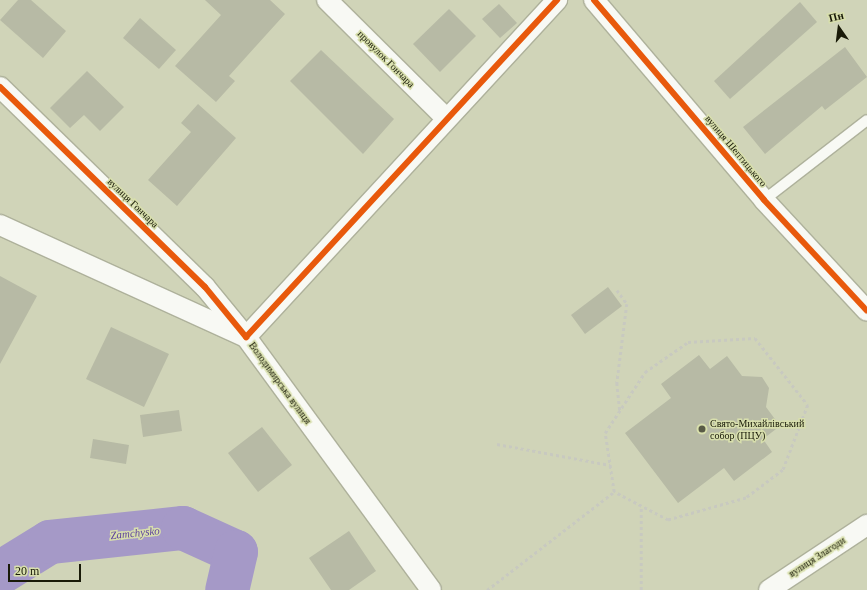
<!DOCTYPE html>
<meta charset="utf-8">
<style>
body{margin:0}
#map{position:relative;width:867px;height:590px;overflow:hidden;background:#d0d4b8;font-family:"Times New Roman",serif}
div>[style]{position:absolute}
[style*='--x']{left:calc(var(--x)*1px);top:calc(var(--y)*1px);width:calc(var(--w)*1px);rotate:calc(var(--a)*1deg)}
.river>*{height:44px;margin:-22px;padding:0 22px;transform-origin:22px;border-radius:22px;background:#a599c7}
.building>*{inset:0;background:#b7baa5}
.path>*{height:2.5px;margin-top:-1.25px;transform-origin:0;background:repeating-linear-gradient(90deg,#c8c9c0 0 3px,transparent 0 6px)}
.roads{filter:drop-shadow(1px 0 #aeb19b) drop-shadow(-1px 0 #aeb19b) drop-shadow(0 1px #aeb19b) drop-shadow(0 -1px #aeb19b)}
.service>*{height:10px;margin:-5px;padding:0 5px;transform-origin:5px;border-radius:5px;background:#f8f9f4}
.minor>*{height:20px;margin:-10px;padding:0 10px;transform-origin:10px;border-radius:10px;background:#f8f9f4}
.cycleway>*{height:6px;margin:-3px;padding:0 3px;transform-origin:3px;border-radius:3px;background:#e8590c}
.dots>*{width:11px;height:11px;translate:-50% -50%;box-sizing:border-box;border:2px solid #d8dfad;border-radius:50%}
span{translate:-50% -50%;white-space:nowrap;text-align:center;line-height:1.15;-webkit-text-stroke:3px #d8dfad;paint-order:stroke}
.street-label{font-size:10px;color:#191a08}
.poi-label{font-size:10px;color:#191a08}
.left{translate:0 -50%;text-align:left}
.water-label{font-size:11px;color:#5d419d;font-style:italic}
.north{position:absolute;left:819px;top:8px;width:40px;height:40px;-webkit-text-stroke:3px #d8dfad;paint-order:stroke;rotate:346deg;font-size:11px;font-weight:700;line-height:16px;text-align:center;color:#191a08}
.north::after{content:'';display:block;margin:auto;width:14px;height:18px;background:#191a08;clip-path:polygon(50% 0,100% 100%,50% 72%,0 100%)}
.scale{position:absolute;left:8px;top:564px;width:73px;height:18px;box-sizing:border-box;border:2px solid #191a08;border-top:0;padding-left:5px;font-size:12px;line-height:14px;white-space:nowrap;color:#191a08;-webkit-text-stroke:3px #d8dfad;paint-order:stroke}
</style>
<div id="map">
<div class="river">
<div style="--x:0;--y:573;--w:59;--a:-31.8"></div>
<div style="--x:50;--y:542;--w:134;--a:-6"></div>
<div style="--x:183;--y:528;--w:58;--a:24.4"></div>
<div style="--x:236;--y:552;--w:39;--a:103"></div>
</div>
<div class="building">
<div style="clip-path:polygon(18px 0,31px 0,66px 31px,43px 58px,0 20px)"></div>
<div style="clip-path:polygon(205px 0,270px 0,285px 14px,229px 76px,235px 81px,216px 102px,175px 66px,221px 15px)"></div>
<div style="clip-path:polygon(800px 2px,817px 22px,730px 99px,714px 81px)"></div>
<div style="clip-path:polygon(499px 4px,517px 23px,500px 38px,482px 19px)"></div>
<div style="clip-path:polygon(449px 9px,476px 36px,440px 72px,413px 44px)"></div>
<div style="clip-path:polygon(140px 18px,176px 50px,159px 69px,123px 38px)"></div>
<div style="clip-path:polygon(845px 47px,867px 77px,825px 110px,822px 106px,765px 154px,743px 127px)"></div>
<div style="clip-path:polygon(321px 50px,394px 119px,363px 154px,290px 81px)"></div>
<div style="clip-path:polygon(87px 71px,124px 107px,100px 131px,84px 115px,70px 128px,50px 108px)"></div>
<div style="clip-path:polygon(198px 104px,236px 138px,177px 206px,148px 180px,191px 132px,181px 123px)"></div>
<div style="clip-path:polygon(0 276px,37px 296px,0 364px)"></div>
<div style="clip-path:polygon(608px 287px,622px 306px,585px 334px,571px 315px)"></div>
<div style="clip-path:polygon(111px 327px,169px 354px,144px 407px,86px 379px)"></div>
<div style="clip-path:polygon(699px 355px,710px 369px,727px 356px,742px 376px,762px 377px,769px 388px,766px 407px,780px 426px,763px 439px,772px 452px,734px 481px,724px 468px,678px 503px,625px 433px,671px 398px,661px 384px)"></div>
<div style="clip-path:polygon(179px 410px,182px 431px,143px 437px,140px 415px)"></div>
<div style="clip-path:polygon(262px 427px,292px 465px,258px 492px,228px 453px)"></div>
<div style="clip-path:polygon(93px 439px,129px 445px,126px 464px,90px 458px)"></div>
<div style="clip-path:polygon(349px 531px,376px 571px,349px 590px,331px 590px,309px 558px)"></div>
</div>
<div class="path">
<div style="--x:617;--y:290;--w:17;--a:54"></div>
<div style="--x:627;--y:304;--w:80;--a:97.2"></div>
<div style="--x:617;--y:383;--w:27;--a:84"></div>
<div style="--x:755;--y:338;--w:85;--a:51.7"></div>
<div style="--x:808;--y:405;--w:70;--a:111"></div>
<div style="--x:783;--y:470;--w:46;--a:142.9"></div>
<div style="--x:746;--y:498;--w:81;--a:164.2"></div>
<div style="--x:668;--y:520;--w:61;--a:-152.6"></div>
<div style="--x:614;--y:492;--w:60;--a:-98.7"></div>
<div style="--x:605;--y:433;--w:73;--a:-56.7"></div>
<div style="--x:645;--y:372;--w:52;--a:-34.9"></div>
<div style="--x:688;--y:342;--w:67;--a:-3.4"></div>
<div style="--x:497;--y:444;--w:115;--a:10.5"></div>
<div style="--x:487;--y:590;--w:160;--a:-37.7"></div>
<div style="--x:641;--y:590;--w:83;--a:-90"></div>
</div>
<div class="roads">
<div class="service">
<div style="--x:764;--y:200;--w:130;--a:-37.8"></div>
</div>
<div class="minor">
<div style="--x:327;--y:0;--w:168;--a:44.8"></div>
<div style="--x:594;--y:0;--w:262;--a:49.6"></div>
<div style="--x:764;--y:200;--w:151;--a:47.1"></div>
<div style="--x:0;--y:87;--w:286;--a:44.3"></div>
<div style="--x:205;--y:287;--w:65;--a:50.6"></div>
<div style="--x:246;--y:337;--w:459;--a:-47.3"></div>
<div style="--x:0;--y:225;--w:270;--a:24.5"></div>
<div style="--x:246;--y:337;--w:313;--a:53.8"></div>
<div style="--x:769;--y:590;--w:118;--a:-33.6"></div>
</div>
</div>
<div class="cycleway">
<div style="--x:594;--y:0;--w:262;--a:49.6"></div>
<div style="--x:764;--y:200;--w:151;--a:47.1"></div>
<div style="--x:0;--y:87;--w:286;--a:44.3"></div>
<div style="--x:205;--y:287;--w:65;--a:50.6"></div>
<div style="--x:246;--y:337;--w:459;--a:-47.3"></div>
</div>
<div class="dots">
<div style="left:702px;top:429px;background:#595b46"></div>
</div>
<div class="street-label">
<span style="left:386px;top:59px;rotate:45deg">провулок Гончара</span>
<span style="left:736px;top:151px;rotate:50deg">вулиця Шептицького</span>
<span style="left:133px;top:203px;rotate:44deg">вулиця Гончара</span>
<span style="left:280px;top:383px;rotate:54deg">Володимирська вулиця</span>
<span style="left:817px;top:557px;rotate:-33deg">вулиця Злагоди</span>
</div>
<div class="poi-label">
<span class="left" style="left:710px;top:429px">Свято-Михайлівський<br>собор (ПЦУ)</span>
</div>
<div class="water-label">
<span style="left:135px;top:533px;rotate:-6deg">Zamchysko</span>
</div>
<div class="north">Пн</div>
<div class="scale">20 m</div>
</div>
